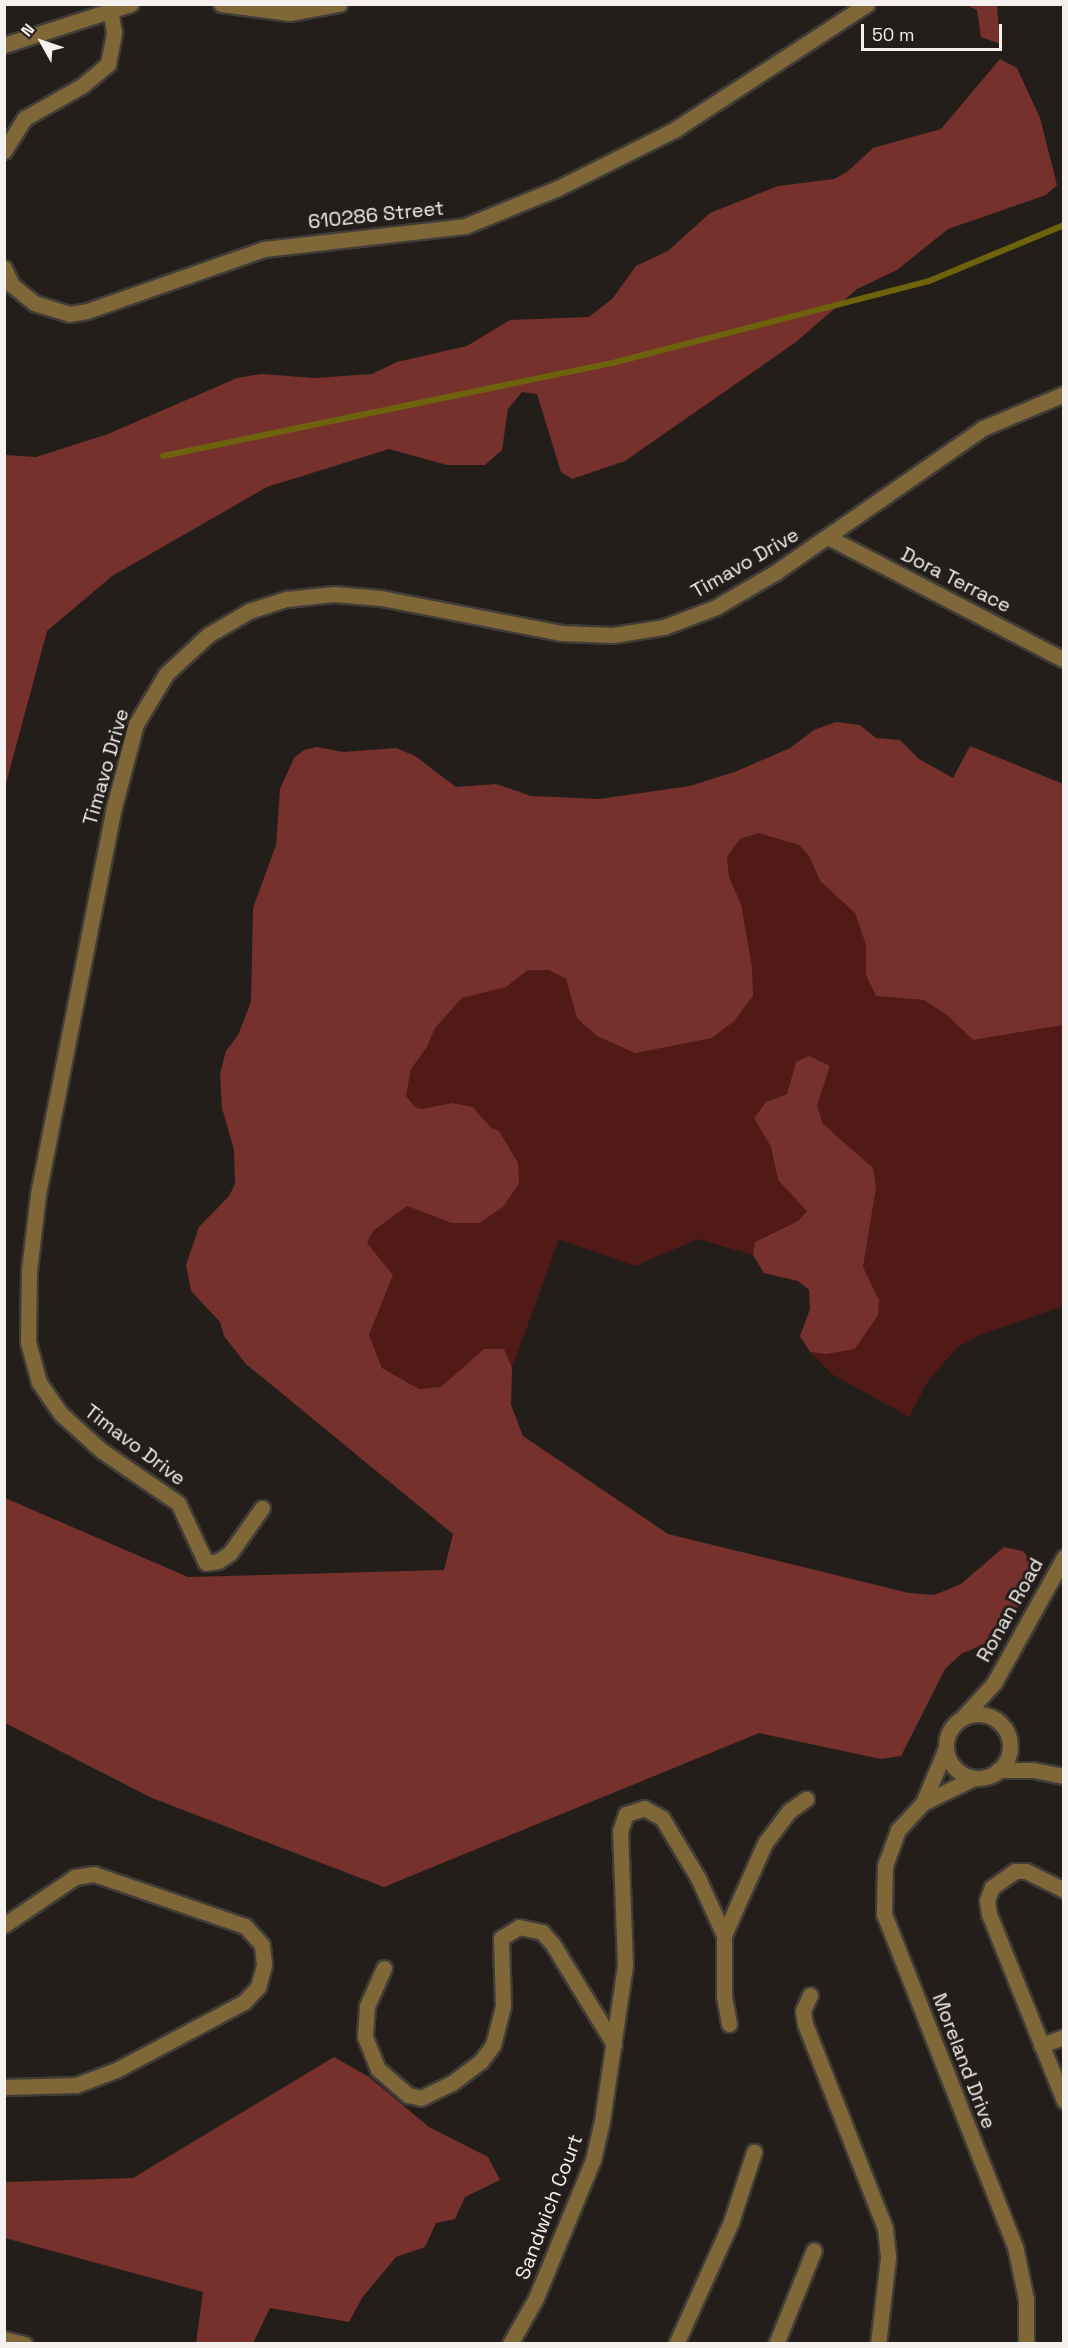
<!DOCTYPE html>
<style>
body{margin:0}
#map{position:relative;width:1068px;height:2348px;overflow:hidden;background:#231e1a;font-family:"Space Grotesk",sans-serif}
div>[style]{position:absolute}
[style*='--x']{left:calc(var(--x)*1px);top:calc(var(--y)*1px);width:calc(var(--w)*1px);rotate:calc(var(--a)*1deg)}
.green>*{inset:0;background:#521a17}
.forest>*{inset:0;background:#77312c}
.stream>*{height:6px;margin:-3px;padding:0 3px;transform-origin:3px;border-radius:3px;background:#6e630d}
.roads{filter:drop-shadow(2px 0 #403c38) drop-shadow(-2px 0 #403c38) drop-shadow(0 2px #403c38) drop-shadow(0 -2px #403c38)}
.street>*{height:15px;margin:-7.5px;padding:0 7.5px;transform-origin:7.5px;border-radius:7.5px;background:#7f6738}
.street>.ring{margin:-7.5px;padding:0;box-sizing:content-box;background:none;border:15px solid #7f6738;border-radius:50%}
span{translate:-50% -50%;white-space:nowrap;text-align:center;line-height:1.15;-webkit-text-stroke:6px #231e1a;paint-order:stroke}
.street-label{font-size:20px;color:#f4f1ee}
.frame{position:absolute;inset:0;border:6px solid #f4f1ee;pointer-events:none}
.north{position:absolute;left:12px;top:12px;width:60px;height:60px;-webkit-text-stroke:4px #231e1a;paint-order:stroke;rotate:310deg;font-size:16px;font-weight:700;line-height:24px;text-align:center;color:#f4f1ee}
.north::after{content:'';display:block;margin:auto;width:21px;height:27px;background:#f4f1ee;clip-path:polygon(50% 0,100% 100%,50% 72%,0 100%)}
.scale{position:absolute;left:861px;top:24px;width:141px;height:27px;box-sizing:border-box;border:3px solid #f4f1ee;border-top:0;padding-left:8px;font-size:18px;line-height:21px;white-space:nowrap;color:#f4f1ee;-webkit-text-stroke:4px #231e1a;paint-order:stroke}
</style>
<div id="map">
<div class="green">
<div style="clip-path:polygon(759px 833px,799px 845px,809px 856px,820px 881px,855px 913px,866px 945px,866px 975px,876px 995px,924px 1000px,948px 1016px,973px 1040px,1063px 1025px,1063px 1306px,980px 1335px,958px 1347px,929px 1379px,909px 1417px,832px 1374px,810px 1352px,826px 1354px,879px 1300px,863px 1267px,876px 1188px,823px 1124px,817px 1106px,830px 1066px,796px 1062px,787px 1094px,766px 1102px,754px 1118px,771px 1147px,778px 1180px,807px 1210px,798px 1221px,756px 1241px,753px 1255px,698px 1239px,635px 1266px,559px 1239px,512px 1368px,504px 1349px,484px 1349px,441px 1387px,419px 1389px,382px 1368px,369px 1335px,393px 1275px,367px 1243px,373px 1231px,407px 1206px,452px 1223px,491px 1129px,474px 1108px,452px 1103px,422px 1109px,415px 1107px,406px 1096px,411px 1069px,427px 1047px,435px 1028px,462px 998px,506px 987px,528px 970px,549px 970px,566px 979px,577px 1018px,741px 904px,729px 877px,727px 857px,740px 839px)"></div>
</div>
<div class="forest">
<div style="clip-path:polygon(967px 5px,997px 5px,1000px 44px,981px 37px,977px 10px)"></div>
<div style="clip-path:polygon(1000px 59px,1017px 68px,1040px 118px,1057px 185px,1046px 195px,948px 229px,897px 270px,857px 289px,796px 342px,625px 461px,572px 479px,561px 472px,537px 394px,522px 392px,508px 409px,502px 450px,485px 465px,447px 465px,389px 449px,267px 487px,112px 576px,47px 631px,5px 787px,5px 455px,36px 457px,108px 434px,237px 378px,261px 374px,315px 378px,372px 374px,397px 362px,467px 346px,510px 320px,589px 317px,613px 298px,636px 266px,668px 251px,710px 213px,778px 186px,834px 179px,847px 172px,873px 148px,941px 129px)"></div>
<div style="clip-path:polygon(836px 722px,860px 725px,876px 738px,900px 740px,919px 759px,953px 778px,970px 746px,1063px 784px,1063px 1025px,973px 1040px,948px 1016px,924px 1000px,876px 996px,866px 975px,866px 945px,855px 913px,820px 881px,809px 856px,799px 845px,759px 833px,740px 839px,727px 857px,729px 877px,741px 904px,752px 967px,753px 996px,734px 1021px,712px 1038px,635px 1053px,597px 1036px,577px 1018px,566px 979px,549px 970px,528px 970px,506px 987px,462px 998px,435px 1028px,427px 1047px,411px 1069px,406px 1096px,415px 1107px,422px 1109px,452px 1103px,473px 1107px,491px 1128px,499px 1131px,518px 1163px,519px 1183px,503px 1207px,479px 1223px,452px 1223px,407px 1206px,373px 1231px,367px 1243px,393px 1275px,369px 1335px,382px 1368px,419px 1389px,441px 1387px,484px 1349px,504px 1349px,512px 1368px,511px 1405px,523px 1436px,668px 1534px,909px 1593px,934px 1595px,961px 1584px,1004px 1547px,1023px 1551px,1036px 1568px,1035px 1575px,1012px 1617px,993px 1640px,961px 1654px,945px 1669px,901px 1756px,881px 1759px,759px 1733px,384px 1887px,152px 1798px,5px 1723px,5px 1498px,188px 1577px,444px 1570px,453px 1534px,246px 1364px,224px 1336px,220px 1322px,191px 1291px,186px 1265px,199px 1227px,229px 1196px,235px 1184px,234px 1150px,222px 1108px,220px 1074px,226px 1051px,238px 1035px,251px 1002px,253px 908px,276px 845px,280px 789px,294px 758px,304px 750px,317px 747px,343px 752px,396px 748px,415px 756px,456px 787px,496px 784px,531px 796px,599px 799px,690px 786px,737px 771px,790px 748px,814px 730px)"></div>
<div style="clip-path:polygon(809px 1056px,830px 1066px,817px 1106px,823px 1124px,873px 1168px,876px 1188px,863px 1267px,879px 1300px,878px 1315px,855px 1349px,826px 1354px,810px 1352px,800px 1336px,810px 1309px,809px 1290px,798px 1281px,764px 1273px,753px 1255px,755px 1242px,798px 1221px,807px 1211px,778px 1180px,771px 1147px,754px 1118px,766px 1102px,787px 1094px,796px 1062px)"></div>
<div style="clip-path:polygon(334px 2057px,369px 2077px,429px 2127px,488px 2157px,500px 2180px,465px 2197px,455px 2219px,436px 2223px,425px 2247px,396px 2257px,362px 2298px,349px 2322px,270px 2308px,253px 2343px,196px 2343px,203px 2292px,5px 2238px,5px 2182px,133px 2178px)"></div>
</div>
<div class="stream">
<div style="--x:163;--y:456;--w:463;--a:-11.7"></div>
<div style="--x:616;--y:362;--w:323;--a:-14.5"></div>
<div style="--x:929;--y:281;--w:146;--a:-22.5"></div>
</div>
<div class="roads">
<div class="street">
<div style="--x:221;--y:4;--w:69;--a:7.5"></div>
<div style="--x:289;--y:13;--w:51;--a:-10.2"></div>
<div style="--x:4;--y:45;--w:133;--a:-17.9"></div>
<div style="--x:4;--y:151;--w:39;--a:-58"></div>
<div style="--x:25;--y:118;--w:67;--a:-29.6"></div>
<div style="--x:83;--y:85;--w:33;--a:-40"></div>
<div style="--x:108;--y:64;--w:33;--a:-79"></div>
<div style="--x:114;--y:32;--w:28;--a:-100"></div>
<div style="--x:4;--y:268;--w:19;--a:65"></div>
<div style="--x:12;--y:285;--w:28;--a:39"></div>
<div style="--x:34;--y:303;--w:37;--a:17"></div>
<div style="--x:69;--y:314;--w:18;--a:-9"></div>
<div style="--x:87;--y:311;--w:188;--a:-19.3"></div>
<div style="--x:264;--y:249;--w:202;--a:-6.5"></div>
<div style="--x:465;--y:226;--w:100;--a:-22.2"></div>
<div style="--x:558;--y:188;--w:130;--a:-26.6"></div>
<div style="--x:674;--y:130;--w:230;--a:-33.1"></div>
<div style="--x:830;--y:538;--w:262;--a:27.5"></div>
<div style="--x:262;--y:1508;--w:55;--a:125.4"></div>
<div style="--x:230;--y:1553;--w:14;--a:146"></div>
<div style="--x:218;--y:1561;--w:12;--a:171"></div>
<div style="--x:206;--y:1563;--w:66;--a:-115"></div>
<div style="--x:178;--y:1503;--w:92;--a:-145.6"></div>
<div style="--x:102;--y:1451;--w:55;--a:-137.9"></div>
<div style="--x:61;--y:1414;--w:39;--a:-125"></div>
<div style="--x:39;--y:1382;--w:41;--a:-105.4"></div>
<div style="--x:28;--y:1342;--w:71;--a:-89.2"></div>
<div style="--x:29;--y:1271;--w:78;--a:-83.3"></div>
<div style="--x:38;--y:1194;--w:394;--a:-78.9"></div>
<div style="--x:114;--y:807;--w:86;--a:-75.2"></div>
<div style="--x:136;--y:724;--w:58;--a:-59"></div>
<div style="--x:166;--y:674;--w:57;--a:-42.9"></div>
<div style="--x:208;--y:635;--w:48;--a:-30.3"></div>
<div style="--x:249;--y:611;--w:40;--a:-18"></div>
<div style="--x:287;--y:599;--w:47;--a:-6.1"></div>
<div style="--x:334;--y:594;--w:47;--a:4.9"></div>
<div style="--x:381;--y:598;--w:183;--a:11"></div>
<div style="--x:561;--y:633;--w:52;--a:2.2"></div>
<div style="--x:613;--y:635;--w:52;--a:-8.9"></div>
<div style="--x:664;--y:627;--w:56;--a:-21"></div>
<div style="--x:716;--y:607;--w:69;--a:-30.3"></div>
<div style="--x:776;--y:572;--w:252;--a:-34.8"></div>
<div style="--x:983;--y:428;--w:88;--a:-22.8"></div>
<div class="ring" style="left:946px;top:1714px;width:49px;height:49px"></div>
<div style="--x:963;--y:1717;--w:46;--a:-47.6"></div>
<div style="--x:994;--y:1683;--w:144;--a:-60.9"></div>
<div style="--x:998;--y:1770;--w:35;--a:0"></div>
<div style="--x:1033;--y:1770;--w:32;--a:11"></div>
<div style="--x:974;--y:1778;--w:57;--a:153.9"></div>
<div style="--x:923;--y:1803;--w:37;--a:133"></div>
<div style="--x:898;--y:1830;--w:37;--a:110"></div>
<div style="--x:885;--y:1865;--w:49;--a:91.2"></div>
<div style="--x:884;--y:1914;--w:357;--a:68.5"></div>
<div style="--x:1015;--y:2246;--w:54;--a:78.3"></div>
<div style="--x:1026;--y:2299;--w:45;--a:90"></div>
<div style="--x:923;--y:1803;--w:60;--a:-67.3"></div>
<div style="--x:1064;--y:1890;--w:42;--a:-153.4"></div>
<div style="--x:1026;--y:1871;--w:11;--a:180"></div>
<div style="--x:1015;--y:1871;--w:28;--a:145"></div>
<div style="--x:992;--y:1887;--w:14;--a:111"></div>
<div style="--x:987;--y:1900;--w:14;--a:82"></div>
<div style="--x:989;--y:1914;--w:201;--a:68.1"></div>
<div style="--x:4;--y:1925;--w:86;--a:-34.1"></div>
<div style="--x:75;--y:1877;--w:19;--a:-9"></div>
<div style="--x:94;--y:1874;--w:160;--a:19"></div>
<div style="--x:245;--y:1926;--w:25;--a:48"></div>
<div style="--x:262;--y:1945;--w:20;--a:84"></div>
<div style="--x:264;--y:1965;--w:23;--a:105"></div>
<div style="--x:258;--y:1987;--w:21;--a:133"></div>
<div style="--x:244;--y:2002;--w:145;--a:152"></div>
<div style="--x:116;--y:2070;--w:43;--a:159.4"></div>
<div style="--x:76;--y:2085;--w:72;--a:178.4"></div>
<div style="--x:384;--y:1968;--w:42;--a:114.1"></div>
<div style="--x:367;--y:2006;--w:31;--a:94"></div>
<div style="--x:365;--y:2037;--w:35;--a:68"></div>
<div style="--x:378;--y:2069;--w:40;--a:41"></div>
<div style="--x:408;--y:2095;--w:13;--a:13"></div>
<div style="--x:421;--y:2098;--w:34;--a:-26"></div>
<div style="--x:452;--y:2083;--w:36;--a:-37"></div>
<div style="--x:481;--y:2061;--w:20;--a:-53"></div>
<div style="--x:493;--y:2045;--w:40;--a:-75.6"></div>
<div style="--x:503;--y:2006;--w:68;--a:-91.7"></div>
<div style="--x:501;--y:1938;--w:21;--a:-31"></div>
<div style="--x:519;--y:1927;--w:24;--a:12"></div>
<div style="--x:542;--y:1932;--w:15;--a:48"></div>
<div style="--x:552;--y:1943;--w:119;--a:58.5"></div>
<div style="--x:810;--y:1995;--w:17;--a:114"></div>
<div style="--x:803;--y:2011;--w:13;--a:81"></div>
<div style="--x:805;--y:2024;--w:219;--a:68.6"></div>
<div style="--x:885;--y:2228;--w:30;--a:84"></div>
<div style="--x:888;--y:2258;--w:87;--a:96.6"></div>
<div style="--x:729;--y:2024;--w:29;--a:-100"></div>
<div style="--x:724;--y:1995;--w:60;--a:-90"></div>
<div style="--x:724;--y:1935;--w:101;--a:-66"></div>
<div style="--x:765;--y:1843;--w:40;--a:-53"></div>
<div style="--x:789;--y:1811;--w:21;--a:-35"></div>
<div style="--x:1041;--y:2045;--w:24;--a:-19"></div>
<div style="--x:4;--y:2339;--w:21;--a:14"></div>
<div style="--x:510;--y:2344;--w:53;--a:-60.5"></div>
<div style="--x:536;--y:2298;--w:149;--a:-67.6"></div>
<div style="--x:593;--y:2160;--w:40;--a:-77"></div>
<div style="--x:602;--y:2121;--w:158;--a:-81.6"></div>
<div style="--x:625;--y:1965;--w:134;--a:-92.1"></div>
<div style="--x:620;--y:1831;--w:18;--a:-71"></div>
<div style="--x:626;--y:1814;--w:19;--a:-18"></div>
<div style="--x:644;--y:1808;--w:21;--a:29"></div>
<div style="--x:662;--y:1818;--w:70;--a:59"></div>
<div style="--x:698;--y:1878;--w:63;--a:65.5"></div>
<div style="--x:676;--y:2344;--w:134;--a:-65.7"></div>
<div style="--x:731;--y:2222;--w:74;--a:-71.8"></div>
<div style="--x:776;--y:2344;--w:101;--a:-68"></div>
</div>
</div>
<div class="street-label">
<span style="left:376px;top:215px;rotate:-6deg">610286 Street</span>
<span style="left:745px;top:563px;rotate:-30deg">Timavo Drive</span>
<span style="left:956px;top:580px;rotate:27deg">Dora Terrace</span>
<span style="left:106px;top:767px;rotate:-74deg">Timavo Drive</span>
<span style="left:135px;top:1445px;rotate:37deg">Timavo Drive</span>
<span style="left:1010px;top:1610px;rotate:-61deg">Ronan Road</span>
<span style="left:964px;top:2061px;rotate:69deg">Moreland Drive</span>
<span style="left:549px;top:2207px;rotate:-69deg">Sandwich Court</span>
</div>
<div class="frame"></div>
<div class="north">N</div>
<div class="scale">50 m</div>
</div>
